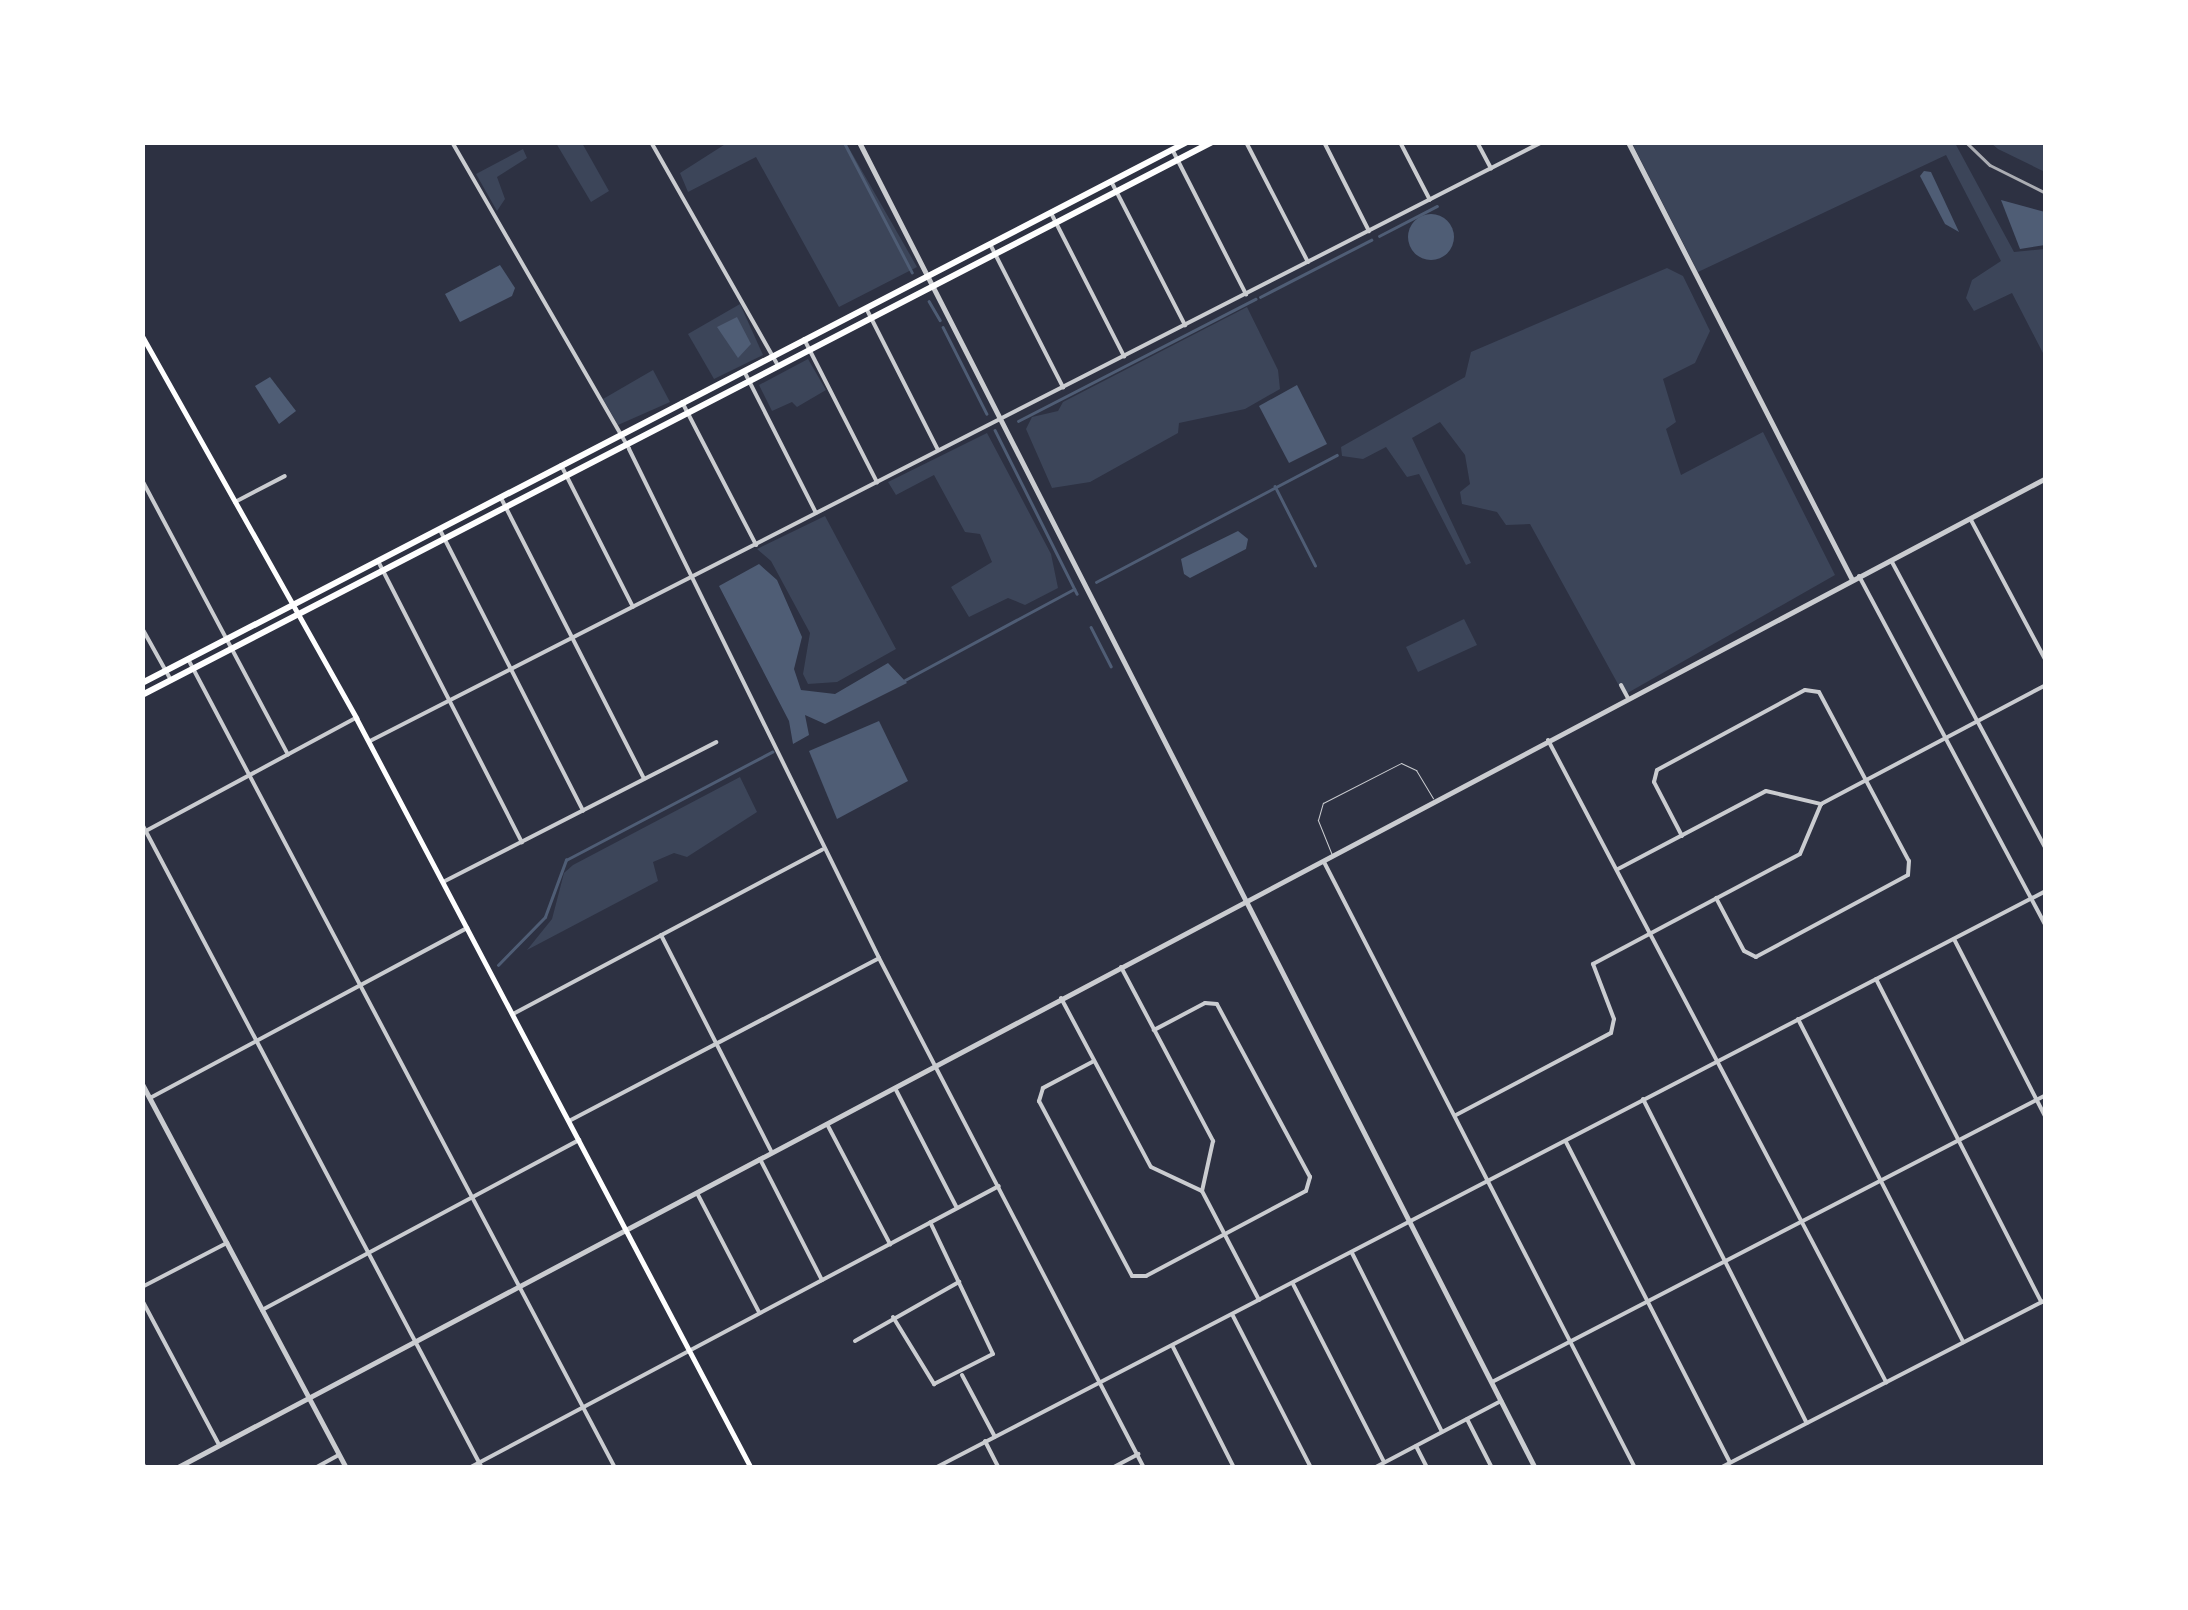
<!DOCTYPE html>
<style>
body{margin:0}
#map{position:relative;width:2188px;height:1610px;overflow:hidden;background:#2d3142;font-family:"Golos Text",sans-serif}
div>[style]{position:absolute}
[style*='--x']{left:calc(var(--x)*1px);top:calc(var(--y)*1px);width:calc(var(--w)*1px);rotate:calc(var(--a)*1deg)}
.green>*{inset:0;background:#3c4559}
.water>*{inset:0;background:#4f5d75}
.round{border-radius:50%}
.stream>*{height:2.5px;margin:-1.25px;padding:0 1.25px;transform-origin:1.25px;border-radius:1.25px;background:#4f5d75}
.service>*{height:1px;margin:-0.5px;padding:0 0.5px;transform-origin:0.5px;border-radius:0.5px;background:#caccd0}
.minor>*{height:4px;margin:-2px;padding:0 2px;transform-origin:2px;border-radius:2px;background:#caccd0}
.tertiary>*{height:5px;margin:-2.5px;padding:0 2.5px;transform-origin:2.5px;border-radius:2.5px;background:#caccd0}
.secondary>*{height:5px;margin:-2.5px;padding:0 2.5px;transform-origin:2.5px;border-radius:2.5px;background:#fff}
.primary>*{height:6px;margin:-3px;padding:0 3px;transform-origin:3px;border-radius:3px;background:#fff}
.rail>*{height:2.5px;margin:-1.25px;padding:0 1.25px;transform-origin:1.25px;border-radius:1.25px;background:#abadb3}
span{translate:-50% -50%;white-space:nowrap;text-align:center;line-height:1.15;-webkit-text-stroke:9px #fff;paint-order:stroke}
.frame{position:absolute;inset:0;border:145px solid #fff;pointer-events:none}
</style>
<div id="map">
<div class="green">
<div style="clip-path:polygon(556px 143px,582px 143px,609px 191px,591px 202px)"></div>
<div style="clip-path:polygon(727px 143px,846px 143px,917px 267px,839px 307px,756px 157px,688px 192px,680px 173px)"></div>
<div style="clip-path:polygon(1632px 143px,1955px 143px,2014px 252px,2045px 249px,2045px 357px,2012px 293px,1974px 311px,1966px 298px,1972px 280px,2001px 261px,1946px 155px,1698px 272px)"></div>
<div style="clip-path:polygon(1991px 143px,2045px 143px,2045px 172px,1998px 149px)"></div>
<div style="clip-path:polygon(523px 149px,527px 158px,497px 177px,505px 199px,497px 211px,476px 174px)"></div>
<div style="clip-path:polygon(1667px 268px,1683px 276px,1710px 331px,1695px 363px,1663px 379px,1676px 422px,1666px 429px,1681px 475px,1763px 432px,1835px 575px,1624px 695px,1530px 524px,1506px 525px,1497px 512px,1462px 504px,1460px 492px,1470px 484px,1465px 455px,1440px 422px,1412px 438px,1471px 563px,1466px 565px,1419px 474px,1407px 477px,1386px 447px,1363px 459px,1342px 456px,1341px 447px,1465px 377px,1471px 352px)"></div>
<div style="clip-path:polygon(740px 304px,763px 355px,714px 379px,688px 334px)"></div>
<div style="clip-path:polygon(1247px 307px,1278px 370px,1280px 389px,1245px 409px,1179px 423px,1178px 433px,1090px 482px,1052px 488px,1026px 429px,1032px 417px,1058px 411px,1063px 402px)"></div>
<div style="clip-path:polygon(808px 359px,826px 390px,797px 407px,792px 402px,772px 411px,759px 385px)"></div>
<div style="clip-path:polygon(653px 370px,670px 402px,618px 425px,603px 399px)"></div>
<div style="clip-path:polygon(987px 433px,1051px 554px,1058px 588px,1025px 605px,1008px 598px,969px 617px,951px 587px,992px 562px,980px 534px,965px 532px,934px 475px,896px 495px,888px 482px)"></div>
<div style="clip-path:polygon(825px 516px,896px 649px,837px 682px,808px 684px,803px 674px,810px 633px,771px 561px,757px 549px)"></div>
<div style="clip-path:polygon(1464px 619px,1477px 645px,1418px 672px,1406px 647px)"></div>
<div style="clip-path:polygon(740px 777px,757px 812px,687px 857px,674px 853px,653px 862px,658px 881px,527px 950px,552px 919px,564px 873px,573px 865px)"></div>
</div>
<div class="water">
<div style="clip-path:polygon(1924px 171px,1931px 172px,1959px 232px,1945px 224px,1920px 176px)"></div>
<div style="clip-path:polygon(2001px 200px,2045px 212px,2045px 245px,2020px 249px)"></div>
<div class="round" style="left:1408px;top:214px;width:46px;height:46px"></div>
<div style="clip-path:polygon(500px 265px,515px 288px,512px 296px,460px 322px,445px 294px)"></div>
<div style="clip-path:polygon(737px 317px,751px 344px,738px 358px,717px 327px)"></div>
<div style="clip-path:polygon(270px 377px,296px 411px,279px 424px,255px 386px)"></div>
<div style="clip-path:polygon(1297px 385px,1327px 444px,1289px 463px,1259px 406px)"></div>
<div style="clip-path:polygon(1238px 531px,1248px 539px,1246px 549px,1190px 578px,1184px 574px,1181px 559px)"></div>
<div style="clip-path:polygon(759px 564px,777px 580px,802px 637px,794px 669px,801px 690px,835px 694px,888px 663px,907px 683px,825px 724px,805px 715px,809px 735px,793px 744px,789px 721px,719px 586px)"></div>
<div style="clip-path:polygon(879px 721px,908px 781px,837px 819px,809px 751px)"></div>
</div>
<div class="stream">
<div style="--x:844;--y:142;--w:147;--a:62.4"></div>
<div style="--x:1379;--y:236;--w:65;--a:-27.3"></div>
<div style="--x:1260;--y:297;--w:125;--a:-27.2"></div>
<div style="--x:929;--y:301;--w:22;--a:60"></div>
<div style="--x:943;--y:327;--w:97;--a:63.2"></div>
<div style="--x:1018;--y:421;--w:267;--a:-27.2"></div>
<div style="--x:995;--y:430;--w:183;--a:63.4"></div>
<div style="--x:1275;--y:486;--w:89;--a:63.1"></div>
<div style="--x:1096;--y:582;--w:272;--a:-27.8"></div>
<div style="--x:1091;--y:627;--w:44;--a:62.9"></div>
<div style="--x:905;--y:680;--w:192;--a:-28.3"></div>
<div style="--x:498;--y:965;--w:67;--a:-45.6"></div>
<div style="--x:545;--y:917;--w:61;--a:-69.8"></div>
<div style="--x:566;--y:860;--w:233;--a:-27.7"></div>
</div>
<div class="service">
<div style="--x:1332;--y:855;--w:38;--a:-112"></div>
<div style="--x:1318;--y:820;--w:18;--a:-74"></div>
<div style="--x:1323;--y:803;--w:88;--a:-27.1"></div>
<div style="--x:1401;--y:763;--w:17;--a:25"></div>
<div style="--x:1416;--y:770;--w:33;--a:59"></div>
</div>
<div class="minor">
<div style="--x:452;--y:142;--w:354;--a:60"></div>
<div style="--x:629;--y:449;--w:567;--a:63.84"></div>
<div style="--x:879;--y:958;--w:575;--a:62.54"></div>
<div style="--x:651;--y:142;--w:257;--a:60.4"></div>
<div style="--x:1246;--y:142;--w:135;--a:62.7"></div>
<div style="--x:1324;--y:142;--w:100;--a:63.2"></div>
<div style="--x:1400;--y:142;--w:65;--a:62.7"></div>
<div style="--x:1477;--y:142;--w:30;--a:62"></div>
<div style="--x:1173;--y:151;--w:161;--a:63"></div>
<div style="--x:1112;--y:183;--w:160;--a:62.8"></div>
<div style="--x:1051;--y:213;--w:161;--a:63"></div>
<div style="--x:990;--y:244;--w:161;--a:63"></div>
<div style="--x:866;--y:308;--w:159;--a:63.1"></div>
<div style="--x:804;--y:339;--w:161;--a:63"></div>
<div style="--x:744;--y:371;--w:159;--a:63.1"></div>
<div style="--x:682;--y:402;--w:161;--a:62.6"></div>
<div style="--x:561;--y:465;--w:159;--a:63.1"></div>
<div style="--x:142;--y:480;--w:311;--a:62"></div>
<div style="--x:501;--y:498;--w:315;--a:63"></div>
<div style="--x:235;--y:502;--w:56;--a:-27.5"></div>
<div style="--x:1971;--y:520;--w:160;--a:62"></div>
<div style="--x:440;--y:530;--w:315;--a:63"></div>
<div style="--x:378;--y:561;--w:316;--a:62.9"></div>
<div style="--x:1892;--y:562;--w:326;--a:61.8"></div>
<div style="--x:1859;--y:576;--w:397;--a:61.9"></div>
<div style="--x:142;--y:628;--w:60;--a:60.9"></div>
<div style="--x:188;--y:659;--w:915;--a:62.17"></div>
<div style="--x:1621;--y:685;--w:15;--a:62"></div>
<div style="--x:1548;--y:740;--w:726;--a:62.23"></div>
<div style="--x:370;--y:741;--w:1316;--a:-27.07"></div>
<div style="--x:1821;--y:804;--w:255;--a:-27.9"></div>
<div style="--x:142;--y:824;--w:728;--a:62.17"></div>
<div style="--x:142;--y:833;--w:241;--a:-28.3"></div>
<div style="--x:1682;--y:836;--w:61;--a:-117.4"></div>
<div style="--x:1654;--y:782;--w:12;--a:-76"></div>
<div style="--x:1657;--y:770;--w:168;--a:-28.4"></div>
<div style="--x:1805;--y:690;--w:14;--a:8"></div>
<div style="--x:1819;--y:692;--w:191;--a:62"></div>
<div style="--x:1909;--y:861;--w:14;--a:94"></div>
<div style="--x:1908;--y:875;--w:173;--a:151.7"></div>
<div style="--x:1756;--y:957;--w:13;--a:-153"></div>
<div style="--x:1744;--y:951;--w:60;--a:-117.8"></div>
<div style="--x:1324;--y:862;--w:681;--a:62.83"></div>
<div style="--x:1618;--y:869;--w:167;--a:-27.8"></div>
<div style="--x:1766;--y:791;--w:57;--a:13.3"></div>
<div style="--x:443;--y:882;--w:307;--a:-27.1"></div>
<div style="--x:661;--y:935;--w:242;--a:63"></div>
<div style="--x:1954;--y:939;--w:201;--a:62.8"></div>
<div style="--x:1121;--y:967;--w:197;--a:62.1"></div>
<div style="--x:1213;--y:1141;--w:51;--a:102.4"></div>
<div style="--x:1876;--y:979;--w:363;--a:62.9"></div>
<div style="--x:1061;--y:998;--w:191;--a:62"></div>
<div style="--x:1151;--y:1167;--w:56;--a:25.2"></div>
<div style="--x:513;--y:1014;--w:350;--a:-28"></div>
<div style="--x:1798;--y:1019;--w:363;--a:62.9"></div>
<div style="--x:1094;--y:1061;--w:58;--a:152.1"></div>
<div style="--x:1043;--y:1088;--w:14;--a:107"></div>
<div style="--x:1039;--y:1101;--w:198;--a:62"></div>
<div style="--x:1132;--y:1276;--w:14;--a:0"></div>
<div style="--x:1146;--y:1276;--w:181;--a:-28"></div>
<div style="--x:1306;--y:1191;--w:15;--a:-74"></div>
<div style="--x:1310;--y:1177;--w:196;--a:-118.3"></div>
<div style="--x:1217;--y:1004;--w:12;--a:-175"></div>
<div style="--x:1205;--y:1003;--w:58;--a:152.1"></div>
<div style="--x:895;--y:1088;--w:135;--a:62.7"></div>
<div style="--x:150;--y:1098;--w:360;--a:-28.2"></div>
<div style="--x:1643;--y:1099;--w:363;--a:63.2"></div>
<div style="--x:1456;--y:1115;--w:175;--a:-27.9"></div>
<div style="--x:1611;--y:1033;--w:14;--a:-78"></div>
<div style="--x:1614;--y:1019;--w:59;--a:-110.9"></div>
<div style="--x:1593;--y:964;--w:234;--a:-28"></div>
<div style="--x:1800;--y:854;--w:54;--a:-67.2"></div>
<div style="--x:569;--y:1121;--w:350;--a:-27.7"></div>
<div style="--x:827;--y:1124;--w:136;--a:62.3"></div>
<div style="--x:1566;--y:1142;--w:360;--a:62.9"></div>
<div style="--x:760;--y:1159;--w:136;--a:62.9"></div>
<div style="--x:1202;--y:1191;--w:123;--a:62.4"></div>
<div style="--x:697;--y:1193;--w:134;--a:62.5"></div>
<div style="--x:1352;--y:1253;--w:200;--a:63.3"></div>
<div style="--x:1293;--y:1284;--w:200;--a:62.9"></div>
<div style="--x:142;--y:1287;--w:96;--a:-27.4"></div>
<div style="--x:142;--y:1300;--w:164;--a:62"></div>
<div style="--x:262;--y:1310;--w:360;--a:-28.2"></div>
<div style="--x:1233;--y:1316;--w:171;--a:62.8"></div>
<div style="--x:893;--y:1317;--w:79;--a:58.5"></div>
<div style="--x:934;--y:1384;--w:66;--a:-27"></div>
<div style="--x:993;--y:1354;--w:146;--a:-115.5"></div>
<div style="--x:855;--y:1341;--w:120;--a:-29.6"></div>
<div style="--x:1173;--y:1347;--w:136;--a:63.2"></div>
<div style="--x:962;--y:1375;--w:70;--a:62"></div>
<div style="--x:1492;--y:1382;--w:624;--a:-27.39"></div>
<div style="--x:1467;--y:1419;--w:55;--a:63"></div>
<div style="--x:985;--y:1441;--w:30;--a:63"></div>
<div style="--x:1416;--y:1446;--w:25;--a:63"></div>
<div style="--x:142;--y:1462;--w:7;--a:63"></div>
<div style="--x:315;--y:1468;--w:25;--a:-29"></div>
<div style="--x:469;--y:1468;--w:600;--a:-28.02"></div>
<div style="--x:935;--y:1468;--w:1252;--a:-27.45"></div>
<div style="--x:1112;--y:1468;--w:30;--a:-28"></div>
<div style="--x:1374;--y:1468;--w:144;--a:-27.8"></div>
<div style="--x:1720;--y:1468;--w:367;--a:-27.3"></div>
</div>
<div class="tertiary">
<div style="--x:859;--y:142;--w:1488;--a:62.99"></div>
<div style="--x:1628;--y:142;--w:492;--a:62.9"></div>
<div style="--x:142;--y:1084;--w:435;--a:62"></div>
<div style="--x:176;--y:1468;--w:2116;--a:-27.9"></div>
</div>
<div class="secondary">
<div style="--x:142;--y:336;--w:438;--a:60.7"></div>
<div style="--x:356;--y:718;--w:848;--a:62.23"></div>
</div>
<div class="primary">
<div style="--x:142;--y:683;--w:1177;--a:-27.37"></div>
<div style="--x:142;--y:695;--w:1204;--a:-27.33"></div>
</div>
<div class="rail">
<div style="--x:1966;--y:142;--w:33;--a:44"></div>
<div style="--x:1990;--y:165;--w:63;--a:26.6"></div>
</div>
<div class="frame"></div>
</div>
